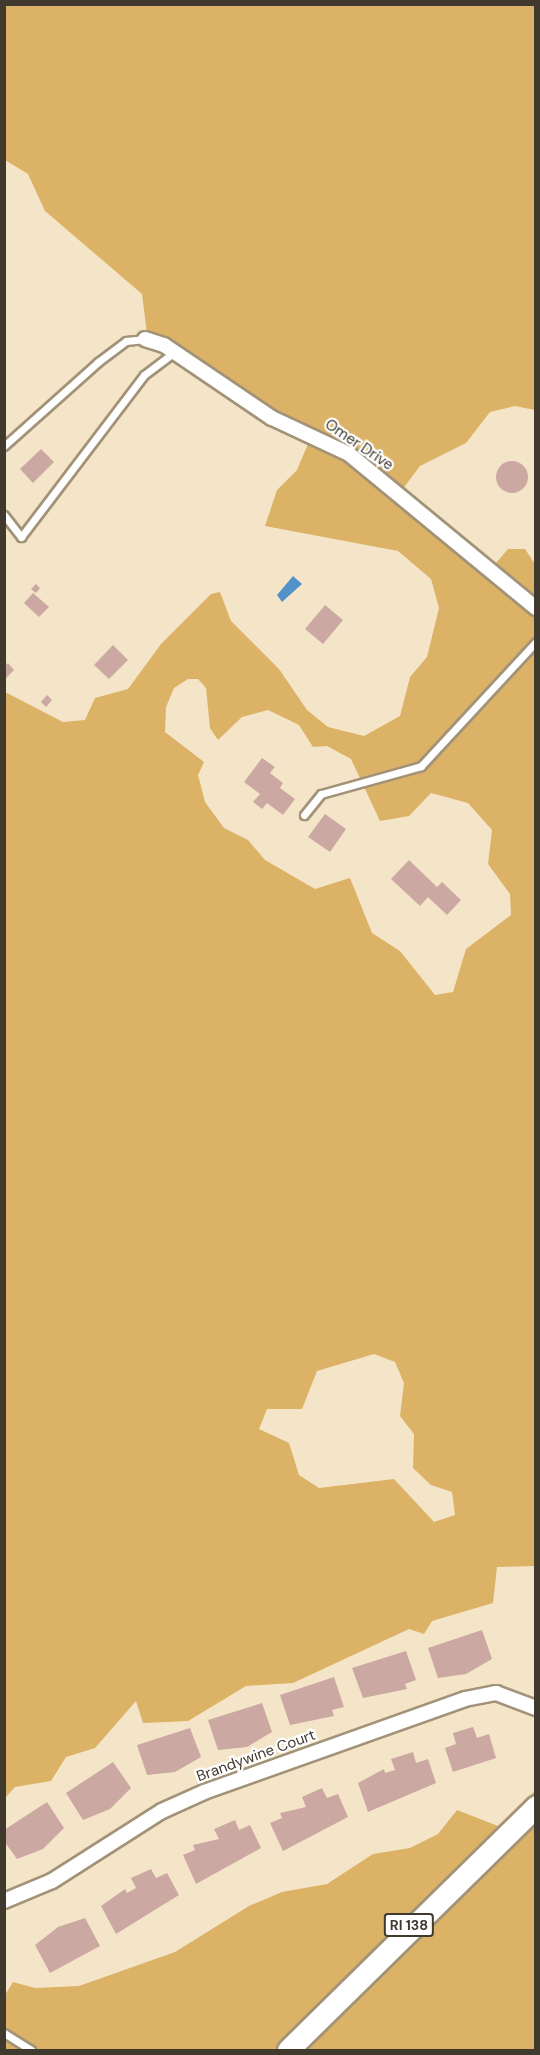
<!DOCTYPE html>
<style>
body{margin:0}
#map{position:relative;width:540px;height:2055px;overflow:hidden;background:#f5e5c8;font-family:"DM Sans",sans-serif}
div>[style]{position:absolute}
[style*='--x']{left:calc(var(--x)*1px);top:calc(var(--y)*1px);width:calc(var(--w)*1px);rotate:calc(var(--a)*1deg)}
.green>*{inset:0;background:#dbb266}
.water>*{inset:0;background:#5392c9}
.building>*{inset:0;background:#cba8a2}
.round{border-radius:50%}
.roads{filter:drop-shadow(2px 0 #a29378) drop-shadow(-2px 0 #a29378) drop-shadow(0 2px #a29378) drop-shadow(0 -2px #a29378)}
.service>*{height:7px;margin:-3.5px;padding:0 3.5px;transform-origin:3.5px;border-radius:3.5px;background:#fff}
.minor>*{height:14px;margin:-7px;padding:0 7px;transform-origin:7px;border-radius:7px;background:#fff}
.primary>*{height:21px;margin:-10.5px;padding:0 10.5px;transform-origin:10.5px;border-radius:10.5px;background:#fff}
span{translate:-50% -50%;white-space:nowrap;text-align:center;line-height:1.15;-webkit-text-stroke:4.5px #fff;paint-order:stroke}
.shield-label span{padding:2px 4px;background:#fff;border:2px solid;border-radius:4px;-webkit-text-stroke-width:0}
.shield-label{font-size:14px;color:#3f392e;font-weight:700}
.street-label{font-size:15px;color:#3f392e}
.frame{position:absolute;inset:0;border:6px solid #3f392e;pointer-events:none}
</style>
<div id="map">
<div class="green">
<div style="clip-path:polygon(evenodd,5px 5px,535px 5px,535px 410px,515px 406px,490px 412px,466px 443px,420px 466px,402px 490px,490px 570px,508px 549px,525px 549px,535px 564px,535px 1566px,497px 1567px,493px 1603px,432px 1621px,424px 1634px,409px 1629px,293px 1683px,246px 1686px,188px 1721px,143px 1723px,136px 1701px,95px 1748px,66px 1757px,51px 1781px,15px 1787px,5px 1798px,5px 692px,63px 722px,85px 720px,95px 698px,128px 689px,161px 644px,211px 594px,220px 592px,231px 621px,279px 669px,307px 710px,328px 727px,364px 736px,400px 716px,410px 677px,427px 657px,439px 608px,431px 579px,398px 551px,265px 526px,277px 490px,297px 470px,313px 432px,271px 411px,164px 337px,147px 334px,142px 294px,45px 211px,28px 174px,5px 160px,5px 5px,188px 679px,198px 679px,206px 688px,210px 728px,218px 740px,242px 717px,268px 710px,299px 725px,313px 747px,327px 746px,351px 759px,380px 821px,409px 816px,431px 793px,468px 803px,492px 830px,488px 864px,510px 894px,511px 915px,466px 949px,453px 992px,435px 995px,400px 951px,372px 933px,350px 878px,315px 889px,265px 860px,248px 840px,224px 828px,205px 802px,198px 775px,204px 762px,165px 732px,166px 707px,174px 688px,188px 679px,5px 5px,374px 1354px,395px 1362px,404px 1383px,400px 1416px,414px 1434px,413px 1468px,431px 1485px,452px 1492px,455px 1515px,434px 1522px,394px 1479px,319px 1488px,299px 1475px,289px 1443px,259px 1429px,267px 1409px,302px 1409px,317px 1371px,374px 1354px)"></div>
<div style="clip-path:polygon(535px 1791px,535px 2050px,5px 2050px,5px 1995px,13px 1982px,35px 1988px,79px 1986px,175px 1952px,249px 1906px,282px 1892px,327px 1884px,373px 1854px,410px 1848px,438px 1834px,457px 1810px,498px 1826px)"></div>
</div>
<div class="water">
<div style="clip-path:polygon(293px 576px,302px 584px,282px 602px,277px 595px)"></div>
</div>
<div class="building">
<div style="clip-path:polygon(41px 449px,54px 462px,33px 483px,20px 469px)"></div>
<div class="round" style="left:496px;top:461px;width:32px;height:32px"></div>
<div style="clip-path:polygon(36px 584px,40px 588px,36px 593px,31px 589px)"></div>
<div style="clip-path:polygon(33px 593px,49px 607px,39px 617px,24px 603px)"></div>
<div style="clip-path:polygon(325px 605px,343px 620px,323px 644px,305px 629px)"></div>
<div style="clip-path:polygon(113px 645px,128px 660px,109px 679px,94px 665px)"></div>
<div style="clip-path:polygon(8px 663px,14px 670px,4px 680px,4px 667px)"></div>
<div style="clip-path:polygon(47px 695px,52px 700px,46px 707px,41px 702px)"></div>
<div style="clip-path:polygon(262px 758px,275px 767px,270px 773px,283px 783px,280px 788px,295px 799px,283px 815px,267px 803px,262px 809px,253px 802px,260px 794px,244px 782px)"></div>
<div style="clip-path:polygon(325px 814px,346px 829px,330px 852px,308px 837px)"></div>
<div style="clip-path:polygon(409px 860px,437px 887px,442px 882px,461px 900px,447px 915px,428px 897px,420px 906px,391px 879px)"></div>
<div style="clip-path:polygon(482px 1630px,492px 1659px,466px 1674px,438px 1678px,428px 1648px)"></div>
<div style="clip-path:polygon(406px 1651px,416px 1680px,405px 1684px,407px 1689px,363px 1698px,352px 1668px)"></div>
<div style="clip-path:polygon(334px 1677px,344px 1707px,332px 1710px,334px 1716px,290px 1725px,280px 1695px)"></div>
<div style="clip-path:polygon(262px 1703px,272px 1732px,247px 1747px,218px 1750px,208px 1720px)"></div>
<div style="clip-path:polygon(473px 1727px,477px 1738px,489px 1734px,496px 1758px,453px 1772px,445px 1748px,456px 1744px,453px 1733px)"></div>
<div style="clip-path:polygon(190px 1728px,201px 1757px,175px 1772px,147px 1775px,137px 1745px)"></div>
<div style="clip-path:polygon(413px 1752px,416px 1763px,428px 1759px,436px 1783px,368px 1812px,358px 1783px,384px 1769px,385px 1773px,395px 1770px,391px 1759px)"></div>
<div style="clip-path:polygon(113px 1762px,131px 1788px,110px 1809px,83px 1820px,66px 1793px)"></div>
<div style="clip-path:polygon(322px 1788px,327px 1798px,338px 1794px,348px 1817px,283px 1851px,270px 1823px,282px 1818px,280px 1813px,306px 1807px,302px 1797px)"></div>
<div style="clip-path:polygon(47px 1802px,64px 1828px,43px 1849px,17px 1859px,4px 1841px,4px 1830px)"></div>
<div style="clip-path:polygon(235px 1820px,239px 1830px,250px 1825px,261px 1848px,196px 1884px,183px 1855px,195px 1850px,193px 1845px,219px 1839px,214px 1829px)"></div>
<div style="clip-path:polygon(151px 1869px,156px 1878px,167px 1873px,179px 1895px,116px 1934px,101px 1906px,125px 1889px,127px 1893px,136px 1888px,131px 1878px)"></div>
<div style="clip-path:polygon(85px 1918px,100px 1946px,50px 1973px,35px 1945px,58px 1927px)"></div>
</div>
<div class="roads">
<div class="service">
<div style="--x:4;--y:446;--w:126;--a:-41.8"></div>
<div style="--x:98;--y:362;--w:35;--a:-37"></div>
<div style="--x:126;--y:341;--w:19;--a:-6"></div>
<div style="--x:4;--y:515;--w:28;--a:52"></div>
<div style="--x:21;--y:537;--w:203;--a:-52.8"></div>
<div style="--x:144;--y:375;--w:38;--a:-37"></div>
<div style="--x:304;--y:815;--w:27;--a:-51"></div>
<div style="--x:321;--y:794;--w:104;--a:-15.6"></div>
<div style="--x:421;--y:766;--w:169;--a:-47.2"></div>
<div style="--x:4;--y:2033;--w:32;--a:32"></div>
</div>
<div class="minor">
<div style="--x:145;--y:339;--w:20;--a:18"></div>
<div style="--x:164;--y:345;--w:130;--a:34.1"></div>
<div style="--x:272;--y:418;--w:85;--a:25.1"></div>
<div style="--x:349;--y:454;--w:242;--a:39.5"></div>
<div style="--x:4;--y:1901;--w:52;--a:-22.6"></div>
<div style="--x:52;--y:1881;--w:130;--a:-32.5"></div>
<div style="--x:162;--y:1811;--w:46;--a:-24.3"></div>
<div style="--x:204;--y:1792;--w:277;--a:-19.6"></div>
<div style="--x:465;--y:1699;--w:32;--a:-11"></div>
<div style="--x:496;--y:1693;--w:43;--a:20.6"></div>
</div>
<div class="primary">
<div style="--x:288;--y:2050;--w:348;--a:-44.5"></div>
</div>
</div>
<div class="shield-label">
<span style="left:409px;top:1925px">RI 138</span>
</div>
<div class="street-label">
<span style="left:359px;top:445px;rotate:34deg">Omer Drive</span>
<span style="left:256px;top:1756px;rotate:-20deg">Brandywine Court</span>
</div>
<div class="frame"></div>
</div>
